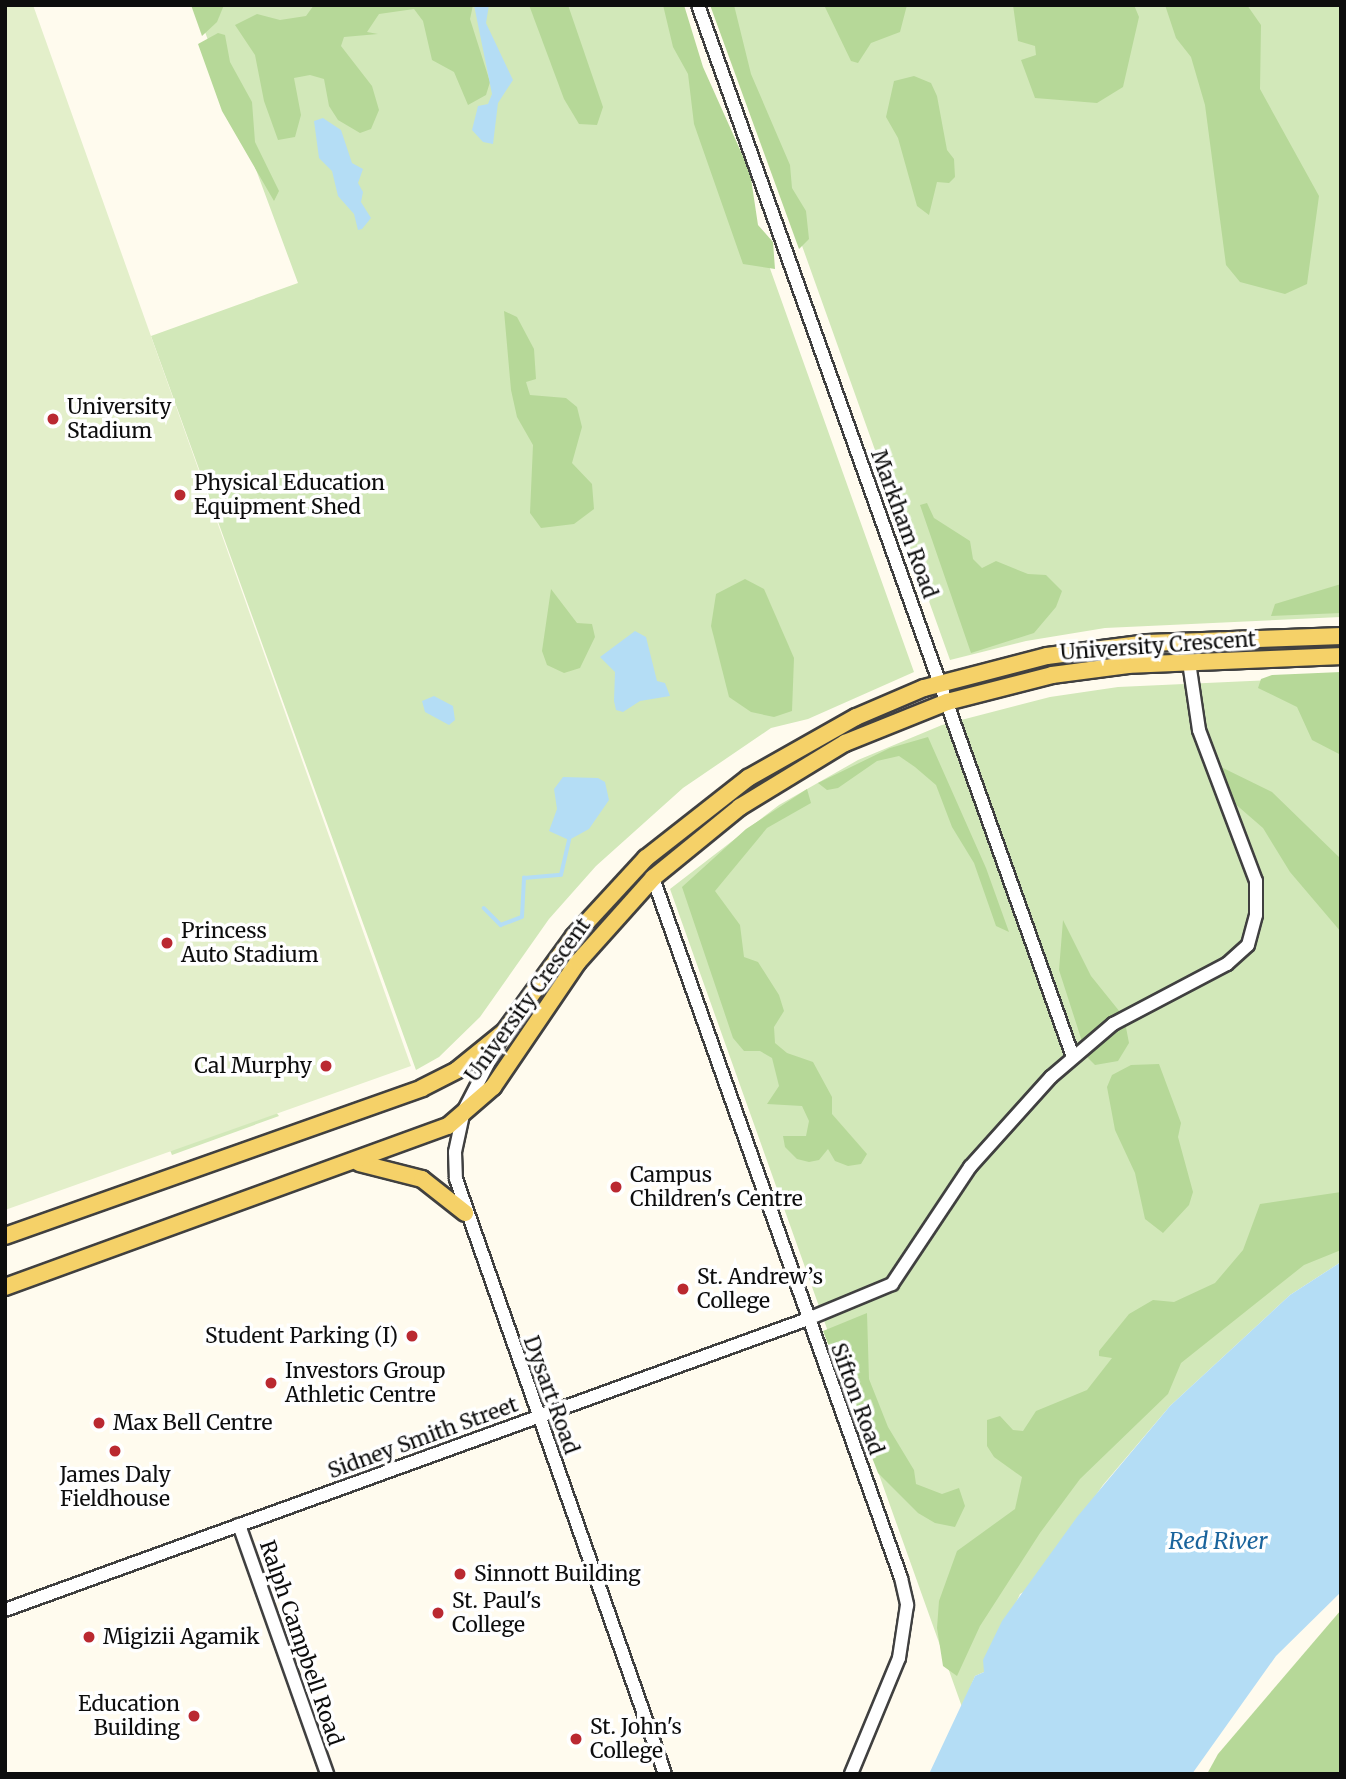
<!DOCTYPE html>
<meta charset="utf-8">
<style>
body{margin:0}
#map{position:relative;width:1346px;height:1779px;overflow:hidden;background:#fffbee;font-family:Merriweather,serif}
div>[style]{position:absolute}
[style*='--x']{left:calc(var(--x)*1px);top:calc(var(--y)*1px);width:calc(var(--w)*1px);rotate:calc(var(--a)*1deg)}
.green>*{inset:0;background:#d2e8b9}
.forest>*{inset:0;background:#b6d898}
.pitch>*{inset:0;background:#e3efca}
.water>*{inset:0;background:#b4ddf5}
.stream>*{height:3.5px;margin:-1.75px;padding:0 1.75px;transform-origin:1.75px;border-radius:1.75px;background:#b4ddf5}
.roads{filter:drop-shadow(2px 0 #404040) drop-shadow(-2px 0 #404040) drop-shadow(0 2px #404040) drop-shadow(0 -2px #404040)}
.minor>*{height:12px;margin:-6px;padding:0 6px;transform-origin:6px;border-radius:6px;background:#fff}
.major>*{height:16px;margin:-8px;padding:0 8px;transform-origin:8px;border-radius:8px;background:#f5d168}
.dots>*{width:19px;height:19px;translate:-50% -50%;box-sizing:border-box;border:4px solid #fff;border-radius:50%}
span{translate:-50% -50%;white-space:nowrap;text-align:center;line-height:1.15;-webkit-text-stroke:7px #fff;paint-order:stroke}
.poi-label{font-size:21px;color:#0d0d0d}
.left{translate:0 -50%;text-align:left}
.right{translate:-100% -50%;text-align:right}
.street-label{font-size:21px;color:#0d0d0d}
.water-label{font-size:23px;color:#1a649c;font-style:italic}
.frame{position:absolute;inset:0;border:7px solid #0d0d0d;pointer-events:none}
</style>
<div id="map">
<div class="green">
<div style="clip-path:polygon(195px 5px,676px 5px,914px 672px,808px 719px,771px 728px,683px 788px,596px 866px,549px 919px,480px 1017px,439px 1057px,416px 1070px,151px 336px,298px 283px)"></div>
<div style="clip-path:polygon(716px 5px,1341px 5px,1341px 617px,1105px 628px,1026px 641px,950px 660px)"></div>
<div style="clip-path:polygon(1341px 677px,1341px 1262px,1290px 1295px,1170px 1406px,1103px 1485px,1031px 1588px,1020px 1594px,984px 1672px,975px 1676px,962px 1707px,670px 889px,779px 805px,858px 760px,942px 725px,1050px 697px,1118px 687px)"></div>
<div style="clip-path:polygon(269px 1103px,279px 1116px,172px 1155px,167px 1143px)"></div>
</div>
<div class="forest">
<div style="clip-path:polygon(191px 5px,224px 5px,217px 22px,202px 36px)"></div>
<div style="clip-path:polygon(314px 5px,473px 5px,470px 19px,490px 82px,486px 95px,468px 105px,454px 72px,432px 60px,423px 21px,414px 9px,379px 14px,367px 32px,378px 34px,344px 37px,341px 46px,372px 86px,379px 110px,371px 129px,360px 133px,338px 120px,329px 106px,324px 79px,310px 75px,294px 78px,301px 115px,295px 137px,278px 140px,264px 101px,255px 55px,235px 25px,257px 14px,280px 20px,306px 16px)"></div>
<div style="clip-path:polygon(529px 5px,568px 5px,603px 107px,597px 125px,579px 124px,564px 99px)"></div>
<div style="clip-path:polygon(663px 5px,684px 5px,703px 67px,750px 172px,758px 225px,773px 242px,775px 269px,743px 264px,694px 124px,688px 74px,673px 47px)"></div>
<div style="clip-path:polygon(710px 5px,734px 5px,751px 74px,790px 165px,792px 188px,806px 211px,809px 239px,799px 249px)"></div>
<div style="clip-path:polygon(824px 5px,907px 5px,900px 32px,871px 43px,858px 63px,851px 61px)"></div>
<div style="clip-path:polygon(1013px 5px,1134px 5px,1139px 17px,1123px 87px,1097px 103px,1035px 98px,1021px 60px,1036px 55px,1035px 46px,1018px 41px)"></div>
<div style="clip-path:polygon(1165px 5px,1247px 5px,1261px 25px,1260px 89px,1319px 196px,1307px 284px,1285px 294px,1240px 282px,1226px 265px,1205px 105px,1191px 57px,1176px 38px)"></div>
<div style="clip-path:polygon(218px 33px,225px 35px,230px 62px,252px 102px,255px 142px,279px 191px,274px 201px,222px 111px,198px 44px)"></div>
<div style="clip-path:polygon(914px 76px,931px 83px,937px 96px,947px 150px,954px 159px,955px 177px,949px 183px,937px 182px,929px 215px,917px 206px,898px 138px,886px 117px,894px 81px)"></div>
<div style="clip-path:polygon(504px 311px,517px 317px,534px 349px,536px 379px,526px 382px,530px 395px,566px 398px,577px 407px,582px 427px,572px 463px,592px 484px,594px 509px,574px 524px,541px 528px,530px 513px,533px 445px,517px 417px,511px 390px)"></div>
<div style="clip-path:polygon(927px 503px,934px 518px,970px 541px,973px 559px,982px 568px,996px 561px,1028px 574px,1046px 575px,1062px 591px,1056px 607px,1034px 633px,971px 653px,920px 505px)"></div>
<div style="clip-path:polygon(745px 579px,764px 589px,794px 658px,792px 711px,774px 717px,751px 712px,729px 697px,711px 626px,716px 594px)"></div>
<div style="clip-path:polygon(1341px 584px,1341px 613px,1271px 616px,1275px 604px)"></div>
<div style="clip-path:polygon(551px 589px,577px 623px,592px 624px,595px 637px,580px 668px,564px 673px,547px 665px,542px 651px)"></div>
<div style="clip-path:polygon(1341px 672px,1341px 755px,1312px 740px,1297px 707px,1258px 688px,1261px 679px,1272px 675px)"></div>
<div style="clip-path:polygon(928px 737px,986px 868px,1009px 932px,996px 926px,974px 863px,952px 827px,936px 785px,915px 767px,899px 756px,877px 761px,838px 788px,827px 790px,818px 783px,890px 748px)"></div>
<div style="clip-path:polygon(1221px 767px,1272px 792px,1341px 859px,1341px 932px,1290px 872px,1263px 828px,1233px 802px)"></div>
<div style="clip-path:polygon(807px 789px,811px 803px,767px 828px,715px 891px,740px 925px,744px 957px,758px 962px,779px 995px,784px 1011px,774px 1027px,775px 1043px,787px 1053px,813px 1062px,832px 1097px,832px 1114px,867px 1154px,861px 1164px,848px 1166px,835px 1161px,828px 1149px,819px 1160px,809px 1162px,797px 1159px,785px 1147px,783px 1136px,806px 1136px,809px 1121px,802px 1106px,767px 1104px,779px 1086px,772px 1058px,760px 1051px,744px 1051px,733px 1038px,682px 887px,746px 829px)"></div>
<div style="clip-path:polygon(1063px 920px,1091px 976px,1124px 1017px,1129px 1043px,1118px 1061px,1095px 1065px,1087px 1057px,1059px 970px)"></div>
<div style="clip-path:polygon(1159px 1064px,1181px 1123px,1178px 1137px,1193px 1192px,1189px 1205px,1163px 1233px,1145px 1219px,1135px 1173px,1115px 1130px,1107px 1087px,1112px 1075px,1131px 1065px)"></div>
<div style="clip-path:polygon(1341px 1192px,1341px 1250px,1304px 1265px,1181px 1363px,1168px 1394px,1080px 1479px,1040px 1533px,980px 1626px,957px 1676px,943px 1666px,937px 1628px,939px 1601px,957px 1551px,1015px 1509px,1022px 1477px,994px 1457px,987px 1446px,987px 1420px,1000px 1416px,1013px 1430px,1023px 1431px,1036px 1411px,1087px 1390px,1112px 1358px,1099px 1356px,1099px 1351px,1129px 1314px,1153px 1300px,1174px 1302px,1215px 1283px,1243px 1250px,1260px 1204px)"></div>
<div style="clip-path:polygon(867px 1313px,869px 1379px,888px 1427px,914px 1470px,916px 1484px,942px 1494px,959px 1488px,965px 1506px,955px 1527px,935px 1523px,918px 1513px,878px 1473px,823px 1331px)"></div>
<div style="clip-path:polygon(1341px 1610px,1341px 1774px,1207px 1774px,1218px 1754px)"></div>
</div>
<div class="pitch">
<div style="clip-path:polygon(5px 5px,33px 5px,411px 1066px,5px 1210px)"></div>
</div>
<div class="water">
<div style="clip-path:polygon(474px 5px,489px 5px,486px 23px,513px 80px,498px 103px,493px 144px,483px 142px,472px 130px,478px 106px,488px 104px,492px 94px)"></div>
<div style="clip-path:polygon(323px 118px,341px 130px,352px 163px,363px 169px,358px 183px,363px 192px,361px 202px,371px 218px,362px 229px,358px 230px,354px 214px,338px 196px,332px 171px,319px 158px,314px 121px)"></div>
<div style="clip-path:polygon(635px 631px,646px 637px,657px 681px,665px 683px,670px 696px,640px 701px,623px 712px,616px 710px,614px 701px,615px 672px,600px 657px)"></div>
<div style="clip-path:polygon(434px 696px,453px 706px,455px 720px,449px 725px,425px 712px,422px 701px)"></div>
<div style="clip-path:polygon(563px 777px,598px 778px,605px 782px,609px 800px,589px 829px,569px 840px,549px 831px,557px 809px,554px 789px)"></div>
<div style="clip-path:polygon(1341px 1262px,1341px 1592px,1276px 1656px,1192px 1774px,929px 1774px,975px 1676px,984px 1672px,983px 1660px,1002px 1621px,1077px 1517px,1170px 1406px,1290px 1295px)"></div>
</div>
<div class="stream">
<div style="--x:484;--y:908;--w:24;--a:45"></div>
<div style="--x:501;--y:925;--w:22;--a:-21"></div>
<div style="--x:522;--y:917;--w:39;--a:-87"></div>
<div style="--x:524;--y:878;--w:37;--a:-5"></div>
<div style="--x:561;--y:875;--w:36;--a:-77"></div>
</div>
<div class="roads">
<div class="minor">
<div style="--x:698;--y:5;--w:1117;--a:70.38"></div>
<div style="--x:653;--y:878;--w:743;--a:70.49"></div>
<div style="--x:901;--y:1578;--w:28;--a:77"></div>
<div style="--x:907;--y:1605;--w:54;--a:98.6"></div>
<div style="--x:899;--y:1658;--w:126;--a:112.5"></div>
<div style="--x:505;--y:1031;--w:89;--a:117.4"></div>
<div style="--x:464;--y:1110;--w:43;--a:102.1"></div>
<div style="--x:455;--y:1152;--w:27;--a:88"></div>
<div style="--x:456;--y:1179;--w:631;--a:70.65"></div>
<div style="--x:239;--y:1525;--w:264;--a:70.5"></div>
<div style="--x:5;--y:1610;--w:854;--a:-19.92"></div>
<div style="--x:808;--y:1319;--w:91;--a:-22.6"></div>
<div style="--x:892;--y:1284;--w:141;--a:-56.3"></div>
<div style="--x:970;--y:1167;--w:121;--a:-48"></div>
<div style="--x:1051;--y:1077;--w:82;--a:-40.5"></div>
<div style="--x:1113;--y:1024;--w:129;--a:-27.8"></div>
<div style="--x:1227;--y:964;--w:28;--a:-42"></div>
<div style="--x:1248;--y:945;--w:31;--a:-75"></div>
<div style="--x:1256;--y:915;--w:34;--a:-90"></div>
<div style="--x:1256;--y:881;--w:161;--a:-110.7"></div>
<div style="--x:1199;--y:730;--w:69;--a:-98.4"></div>
</div>
<div class="major">
<div style="--x:359;--y:1163;--w:65;--a:14.3"></div>
<div style="--x:422;--y:1179;--w:55;--a:38.3"></div>
<div style="--x:5;--y:1236;--w:442;--a:-19.5"></div>
<div style="--x:422;--y:1088;--w:39;--a:-27"></div>
<div style="--x:457;--y:1070;--w:62;--a:-39.1"></div>
<div style="--x:505;--y:1031;--w:117;--a:-54"></div>
<div style="--x:574;--y:936;--w:106;--a:-47.3"></div>
<div style="--x:646;--y:858;--w:130;--a:-38.1"></div>
<div style="--x:748;--y:778;--w:124;--a:-29.5"></div>
<div style="--x:856;--y:717;--w:74;--a:-23.1"></div>
<div style="--x:924;--y:688;--w:127;--a:-14.6"></div>
<div style="--x:1047;--y:656;--w:102;--a:-7.3"></div>
<div style="--x:1148;--y:643;--w:193;--a:-2.1"></div>
<div style="--x:5;--y:1287;--w:471;--a:-20"></div>
<div style="--x:448;--y:1126;--w:60;--a:-40.9"></div>
<div style="--x:493;--y:1087;--w:151;--a:-55.8"></div>
<div style="--x:578;--y:962;--w:113;--a:-48.2"></div>
<div style="--x:653;--y:878;--w:112;--a:-39.2"></div>
<div style="--x:740;--y:807;--w:123;--a:-31.4"></div>
<div style="--x:845;--y:743;--w:110;--a:-21.9"></div>
<div style="--x:947;--y:702;--w:108;--a:-14.4"></div>
<div style="--x:1052;--y:675;--w:77;--a:-7.5"></div>
<div style="--x:1128;--y:665;--w:213;--a:-2.4"></div>
</div>
</div>
<div class="dots">
<div style="left:53px;top:419px;background:#ba2931"></div>
<div style="left:180px;top:495px;background:#ba2931"></div>
<div style="left:167px;top:943px;background:#ba2931"></div>
<div style="left:326px;top:1066px;background:#ba2931"></div>
<div style="left:616px;top:1187px;background:#ba2931"></div>
<div style="left:683px;top:1289px;background:#ba2931"></div>
<div style="left:412px;top:1336px;background:#ba2931"></div>
<div style="left:271px;top:1383px;background:#ba2931"></div>
<div style="left:99px;top:1423px;background:#ba2931"></div>
<div style="left:115px;top:1451px;background:#ba2931"></div>
<div style="left:460px;top:1574px;background:#ba2931"></div>
<div style="left:438px;top:1613px;background:#ba2931"></div>
<div style="left:89px;top:1637px;background:#ba2931"></div>
<div style="left:194px;top:1716px;background:#ba2931"></div>
<div style="left:576px;top:1739px;background:#ba2931"></div>
</div>
<div class="poi-label">
<span class="left" style="left:67px;top:419px">University<br>Stadium</span>
<span class="left" style="left:194px;top:495px">Physical Education<br>Equipment Shed</span>
<span class="left" style="left:181px;top:943px">Princess<br>Auto Stadium</span>
<span class="right" style="left:312px;top:1066px">Cal Murphy</span>
<span class="left" style="left:630px;top:1187px">Campus<br>Children's Centre</span>
<span class="left" style="left:697px;top:1289px">St. Andrew’s<br>College</span>
<span class="right" style="left:398px;top:1336px">Student Parking (I)</span>
<span class="left" style="left:285px;top:1383px">Investors Group<br>Athletic Centre</span>
<span class="left" style="left:113px;top:1423px">Max Bell Centre</span>
<span style="left:115px;top:1487px">James Daly<br>Fieldhouse</span>
<span class="left" style="left:474px;top:1574px">Sinnott Building</span>
<span class="left" style="left:452px;top:1613px">St. Paul's<br>College</span>
<span class="left" style="left:103px;top:1637px">Migizii Agamik</span>
<span class="right" style="left:180px;top:1716px">Education<br>Building</span>
<span class="left" style="left:590px;top:1739px">St. John's<br>College</span>
</div>
<div class="street-label">
<span style="left:904px;top:524px;rotate:70deg">Markham Road</span>
<span style="left:1158px;top:646px;rotate:-4deg">University Crescent</span>
<span style="left:528px;top:1000px;rotate:-54deg">University Crescent</span>
<span style="left:551px;top:1395px;rotate:70deg">Dysart Road</span>
<span style="left:857px;top:1399px;rotate:70deg">Sifton Road</span>
<span style="left:423px;top:1438px;rotate:-20deg">Sidney Smith Street</span>
<span style="left:301px;top:1643px;rotate:71deg">Ralph Campbell Road</span>
</div>
<div class="water-label">
<span style="left:1218px;top:1541px">Red River</span>
</div>
<div class="frame"></div>
</div>
